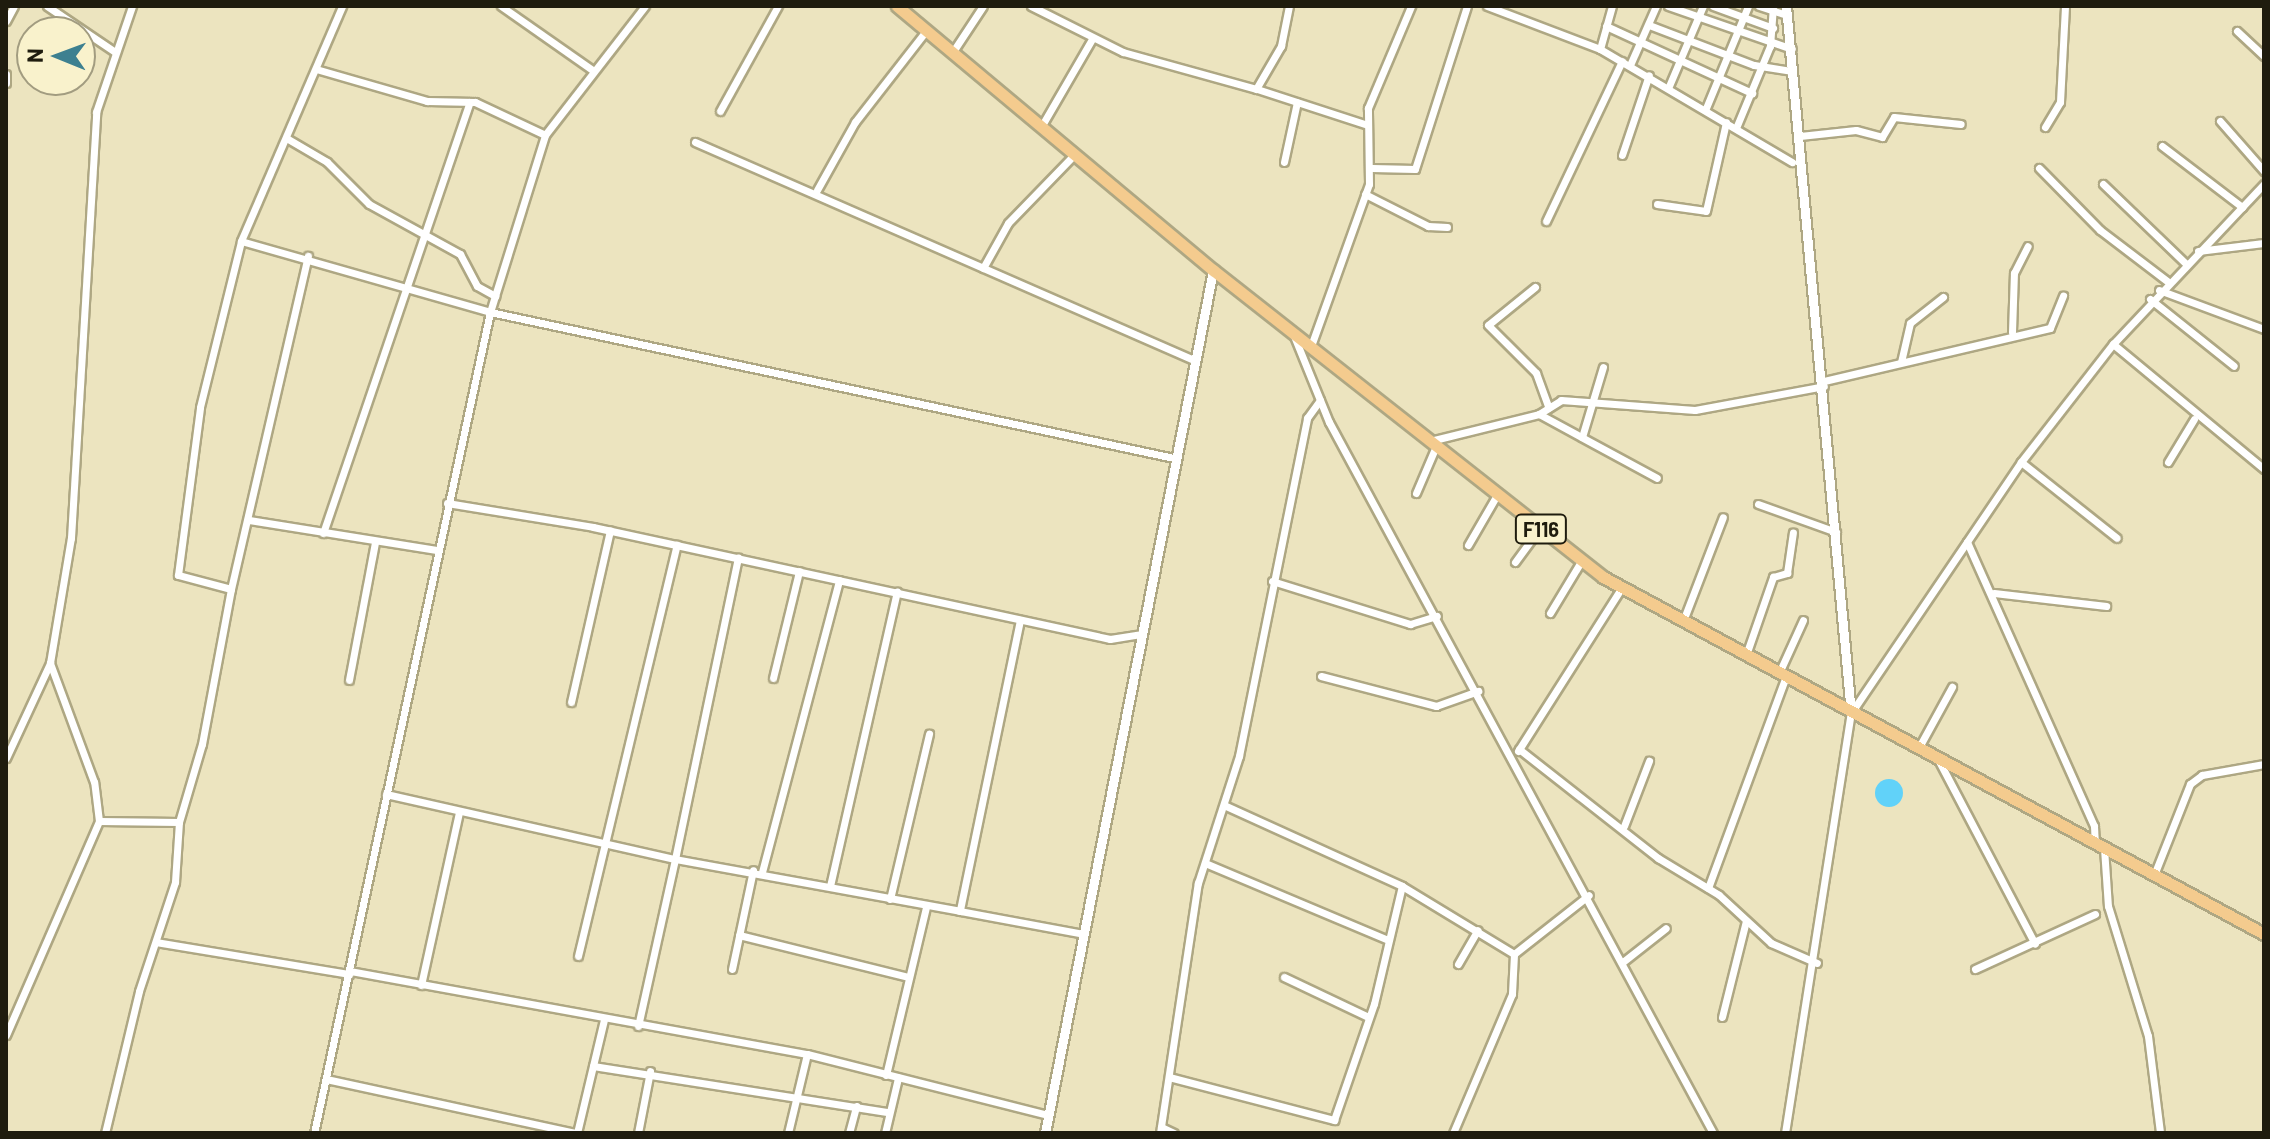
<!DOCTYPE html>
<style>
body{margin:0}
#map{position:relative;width:2270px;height:1139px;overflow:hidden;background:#ece4bf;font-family:Barlow,sans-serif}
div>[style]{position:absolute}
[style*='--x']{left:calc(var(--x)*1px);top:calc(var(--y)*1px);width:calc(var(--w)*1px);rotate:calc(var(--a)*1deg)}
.water>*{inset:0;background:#61d2f9}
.round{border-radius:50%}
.roads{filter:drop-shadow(2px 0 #aea783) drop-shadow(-2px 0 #aea783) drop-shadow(0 2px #aea783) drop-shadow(0 -2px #aea783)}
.minor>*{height:7px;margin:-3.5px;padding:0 3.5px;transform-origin:3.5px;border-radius:3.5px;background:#fff}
.tertiary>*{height:9px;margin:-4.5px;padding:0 4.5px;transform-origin:4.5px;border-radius:4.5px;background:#fff}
.primary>*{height:11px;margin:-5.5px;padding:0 5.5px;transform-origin:5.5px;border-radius:5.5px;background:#f4cb8e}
span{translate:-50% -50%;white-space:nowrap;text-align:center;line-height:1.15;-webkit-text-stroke:8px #f9f2cc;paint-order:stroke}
.shield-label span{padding:2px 6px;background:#f9f2cc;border:2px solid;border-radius:6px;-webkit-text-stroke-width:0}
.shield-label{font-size:20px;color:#1f1c0e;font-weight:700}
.frame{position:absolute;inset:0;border:8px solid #1f1c0e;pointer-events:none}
.north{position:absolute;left:16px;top:16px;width:80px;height:80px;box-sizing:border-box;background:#f9f2cc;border:2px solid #a29c80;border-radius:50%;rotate:271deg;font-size:22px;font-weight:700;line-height:32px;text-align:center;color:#1f1c0e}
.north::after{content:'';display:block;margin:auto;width:28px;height:36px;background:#3d8090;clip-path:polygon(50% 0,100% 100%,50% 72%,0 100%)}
</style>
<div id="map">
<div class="water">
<div class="round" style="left:1875px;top:779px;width:28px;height:28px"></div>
</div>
<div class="roads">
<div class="minor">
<div style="--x:47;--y:6;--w:82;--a:34.1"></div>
<div style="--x:501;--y:6;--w:110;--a:35"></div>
<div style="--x:1031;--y:6;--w:103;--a:26.6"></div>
<div style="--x:1123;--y:52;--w:138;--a:15.5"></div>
<div style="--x:1256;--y:89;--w:50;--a:-59.8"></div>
<div style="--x:1281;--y:46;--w:41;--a:-78.7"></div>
<div style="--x:1487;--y:6;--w:121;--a:20.8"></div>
<div style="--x:1600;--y:49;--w:223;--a:30.5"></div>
<div style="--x:1668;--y:6;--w:131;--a:19.1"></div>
<div style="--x:1713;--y:6;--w:64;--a:20.1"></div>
<div style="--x:1759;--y:6;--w:29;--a:18"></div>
<div style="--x:6;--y:21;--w:17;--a:-62"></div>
<div style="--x:1649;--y:25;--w:112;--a:20.9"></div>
<div style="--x:1754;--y:65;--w:39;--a:9"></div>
<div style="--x:1606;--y:26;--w:161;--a:24.7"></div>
<div style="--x:2237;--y:31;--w:37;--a:43"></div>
<div style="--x:1600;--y:49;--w:45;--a:-74.4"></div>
<div style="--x:952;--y:53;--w:56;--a:-56.6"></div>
<div style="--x:1630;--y:65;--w:64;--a:-66.2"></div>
<div style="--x:316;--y:69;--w:116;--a:16.1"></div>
<div style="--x:427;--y:101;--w:48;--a:1.2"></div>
<div style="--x:475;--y:102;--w:77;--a:25.2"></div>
<div style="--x:6;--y:74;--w:9;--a:90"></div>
<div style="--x:1669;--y:86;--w:87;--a:-67"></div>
<div style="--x:1257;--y:89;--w:114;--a:18"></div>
<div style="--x:1706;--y:108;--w:110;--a:-67.6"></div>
<div style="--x:720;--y:111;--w:120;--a:-61.1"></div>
<div style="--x:2220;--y:121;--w:67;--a:48.7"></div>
<div style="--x:1041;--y:127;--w:102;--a:-59.9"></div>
<div style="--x:2045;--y:127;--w:29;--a:-59"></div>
<div style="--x:2060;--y:102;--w:96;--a:-87"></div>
<div style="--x:1736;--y:128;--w:89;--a:-67.5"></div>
<div style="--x:1770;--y:46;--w:40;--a:-85.7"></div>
<div style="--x:1800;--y:136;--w:56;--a:-6.1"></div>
<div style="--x:1856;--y:130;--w:27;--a:15"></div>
<div style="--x:1882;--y:137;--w:23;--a:-59"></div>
<div style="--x:1894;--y:117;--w:67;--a:6"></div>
<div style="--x:288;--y:139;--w:45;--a:30.5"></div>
<div style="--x:327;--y:162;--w:59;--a:45"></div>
<div style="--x:369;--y:204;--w:104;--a:28.8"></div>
<div style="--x:460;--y:254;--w:36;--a:62"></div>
<div style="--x:477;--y:286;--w:21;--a:29"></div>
<div style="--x:695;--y:142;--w:545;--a:23.6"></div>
<div style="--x:2162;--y:146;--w:101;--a:37.3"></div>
<div style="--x:1622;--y:155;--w:84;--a:-71.4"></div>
<div style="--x:1284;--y:162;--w:61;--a:-77.8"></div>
<div style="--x:1372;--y:168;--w:43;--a:1.3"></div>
<div style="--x:1415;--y:169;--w:171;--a:-72.3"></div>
<div style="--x:2039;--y:168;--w:87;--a:45.5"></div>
<div style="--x:2100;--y:230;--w:84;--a:37.3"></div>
<div style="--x:2103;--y:184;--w:114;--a:43.9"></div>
<div style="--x:817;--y:190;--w:78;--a:-60.8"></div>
<div style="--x:855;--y:122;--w:114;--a:-52.1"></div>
<div style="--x:1365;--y:194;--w:71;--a:26.9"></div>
<div style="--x:1428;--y:226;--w:19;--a:3"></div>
<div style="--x:1657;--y:204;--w:49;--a:8.1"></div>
<div style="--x:1706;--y:211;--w:91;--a:-77.3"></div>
<div style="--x:1546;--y:221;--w:177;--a:-64.6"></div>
<div style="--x:241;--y:241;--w:259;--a:15.9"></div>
<div style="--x:490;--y:312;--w:699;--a:12.05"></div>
<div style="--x:2198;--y:251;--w:66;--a:-6.9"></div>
<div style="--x:983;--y:268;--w:51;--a:-60.9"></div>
<div style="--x:1008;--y:223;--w:95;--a:-45.9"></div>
<div style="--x:1535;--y:287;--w:60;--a:141"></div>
<div style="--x:1488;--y:325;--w:68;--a:45"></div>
<div style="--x:1536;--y:373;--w:37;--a:70"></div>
<div style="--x:2159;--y:290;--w:112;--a:20.4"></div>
<div style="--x:2150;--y:299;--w:107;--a:38.6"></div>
<div style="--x:2012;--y:332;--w:59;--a:-88.1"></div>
<div style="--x:2014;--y:273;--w:30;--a:-63"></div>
<div style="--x:1294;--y:336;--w:93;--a:67.9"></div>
<div style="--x:1329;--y:422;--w:808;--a:61.63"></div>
<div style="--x:2113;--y:344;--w:196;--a:39.6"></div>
<div style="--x:1311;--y:346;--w:172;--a:-70.3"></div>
<div style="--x:1369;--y:184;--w:76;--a:-90.8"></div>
<div style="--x:1368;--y:108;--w:111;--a:-67.1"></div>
<div style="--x:1901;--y:362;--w:40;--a:-77"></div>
<div style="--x:1910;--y:323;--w:42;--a:-38.2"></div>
<div style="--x:1824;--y:381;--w:232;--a:-13.2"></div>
<div style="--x:2050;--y:328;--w:35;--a:-68"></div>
<div style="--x:1539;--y:414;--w:134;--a:28.5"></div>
<div style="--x:1582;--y:437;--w:73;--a:-73.3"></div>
<div style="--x:1430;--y:441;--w:112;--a:-13.9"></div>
<div style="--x:1539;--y:414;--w:26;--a:-32"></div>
<div style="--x:1561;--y:400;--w:134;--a:4.3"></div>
<div style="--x:1695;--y:410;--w:131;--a:-10.5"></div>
<div style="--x:2021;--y:462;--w:122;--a:38.4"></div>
<div style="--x:2168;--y:462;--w:50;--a:-58.8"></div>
<div style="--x:1416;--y:493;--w:51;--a:-66.9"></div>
<div style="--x:447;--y:503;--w:148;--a:9.3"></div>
<div style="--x:593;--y:527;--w:529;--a:12.22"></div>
<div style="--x:1110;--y:639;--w:31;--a:-9"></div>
<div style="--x:1758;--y:504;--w:83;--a:19.7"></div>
<div style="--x:249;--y:520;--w:190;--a:9.1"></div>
<div style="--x:323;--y:533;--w:455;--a:-71.2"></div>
<div style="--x:1967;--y:542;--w:311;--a:65.9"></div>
<div style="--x:2094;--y:826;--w:18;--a:87"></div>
<div style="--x:1468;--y:545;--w:58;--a:-59.9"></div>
<div style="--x:1515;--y:562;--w:42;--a:-53.7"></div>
<div style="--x:1272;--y:581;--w:145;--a:17.3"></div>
<div style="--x:1410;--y:624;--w:28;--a:-17"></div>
<div style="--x:231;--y:589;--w:342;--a:-77"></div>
<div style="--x:1994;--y:593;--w:113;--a:6.6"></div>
<div style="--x:1550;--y:613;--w:62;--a:-58.9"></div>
<div style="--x:1020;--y:620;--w:297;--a:101.7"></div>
<div style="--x:960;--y:911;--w:126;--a:10.5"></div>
<div style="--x:1683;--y:621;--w:111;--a:-69"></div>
<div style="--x:1746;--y:655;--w:83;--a:-70.9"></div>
<div style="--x:1773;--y:577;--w:15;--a:-16"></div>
<div style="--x:1787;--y:573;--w:41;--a:-81.7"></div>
<div style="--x:1779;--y:673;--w:58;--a:-65.6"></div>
<div style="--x:1321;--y:676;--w:119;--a:14.6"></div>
<div style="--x:1436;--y:706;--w:45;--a:-19.7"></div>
<div style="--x:773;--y:678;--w:110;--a:-76.3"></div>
<div style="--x:349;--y:680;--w:140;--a:-79.3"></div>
<div style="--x:571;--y:702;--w:176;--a:-77.2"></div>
<div style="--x:1519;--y:749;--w:177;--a:38.1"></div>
<div style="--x:1658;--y:858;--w:71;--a:31.2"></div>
<div style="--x:1719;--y:895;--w:71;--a:42.7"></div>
<div style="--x:1771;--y:943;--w:50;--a:23.5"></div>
<div style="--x:1918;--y:749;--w:71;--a:-61.3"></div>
<div style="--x:1518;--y:751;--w:194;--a:-57.6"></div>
<div style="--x:6;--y:758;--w:105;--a:-65.1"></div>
<div style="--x:50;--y:663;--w:127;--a:-80.5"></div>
<div style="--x:71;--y:538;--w:427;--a:-86.6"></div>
<div style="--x:96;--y:112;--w:112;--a:-71.2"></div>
<div style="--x:1940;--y:763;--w:204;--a:62.3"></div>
<div style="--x:386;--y:794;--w:296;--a:12.7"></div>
<div style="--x:675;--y:859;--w:308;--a:-78.2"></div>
<div style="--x:1226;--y:806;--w:193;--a:24.4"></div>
<div style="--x:1402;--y:886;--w:131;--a:31.3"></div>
<div style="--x:1514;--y:954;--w:40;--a:92.9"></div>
<div style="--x:1512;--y:994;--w:151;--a:113"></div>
<div style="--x:99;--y:821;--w:80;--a:0.7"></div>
<div style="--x:179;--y:822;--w:81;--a:-73.6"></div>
<div style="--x:202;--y:744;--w:158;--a:-79.4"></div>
<div style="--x:231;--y:589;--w:55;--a:-165.2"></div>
<div style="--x:178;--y:575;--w:169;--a:-82.5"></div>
<div style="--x:200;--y:407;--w:171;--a:-76.1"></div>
<div style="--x:241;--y:241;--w:256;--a:-66.7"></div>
<div style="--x:1624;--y:826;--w:70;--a:-69"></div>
<div style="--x:2104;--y:848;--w:58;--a:86.1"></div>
<div style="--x:2108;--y:906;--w:136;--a:72.9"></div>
<div style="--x:2148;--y:1036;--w:98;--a:82.9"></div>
<div style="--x:1205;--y:863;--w:199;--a:22.8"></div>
<div style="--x:762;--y:872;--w:302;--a:-75.2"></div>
<div style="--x:2154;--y:875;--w:98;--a:-68.4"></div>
<div style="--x:2190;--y:784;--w:15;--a:-37"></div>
<div style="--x:2202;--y:775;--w:63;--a:-10.1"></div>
<div style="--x:830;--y:886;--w:302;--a:-77.2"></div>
<div style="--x:1708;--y:888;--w:223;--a:-69.8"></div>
<div style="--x:890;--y:899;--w:170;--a:-76.7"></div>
<div style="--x:739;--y:935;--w:175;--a:13.9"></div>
<div style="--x:156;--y:942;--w:196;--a:9.4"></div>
<div style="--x:1514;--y:954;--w:95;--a:-38.2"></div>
<div style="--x:578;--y:956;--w:423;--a:-76.5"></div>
<div style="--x:1624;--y:961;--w:53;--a:-38.2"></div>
<div style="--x:1458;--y:964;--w:39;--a:-60"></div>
<div style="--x:732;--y:969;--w:101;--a:-78"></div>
<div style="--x:1975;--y:969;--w:132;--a:-24.6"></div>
<div style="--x:350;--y:971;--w:464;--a:10.3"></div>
<div style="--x:807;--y:1054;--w:249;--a:14.2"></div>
<div style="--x:1284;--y:977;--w:91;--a:25.4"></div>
<div style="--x:421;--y:985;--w:177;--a:-77.6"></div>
<div style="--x:1722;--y:1017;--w:99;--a:-76"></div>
<div style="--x:638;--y:1026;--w:171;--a:-77.5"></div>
<div style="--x:675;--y:859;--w:290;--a:10.3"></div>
<div style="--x:6;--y:1035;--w:233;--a:-66.5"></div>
<div style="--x:99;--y:821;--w:39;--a:-97"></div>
<div style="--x:94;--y:782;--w:127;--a:-110.3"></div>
<div style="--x:593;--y:1066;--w:299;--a:8.9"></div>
<div style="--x:886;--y:1075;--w:173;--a:-76.6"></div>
<div style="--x:1169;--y:1077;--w:171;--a:14.6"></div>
<div style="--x:1334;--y:1120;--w:123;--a:-71"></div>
<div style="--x:1374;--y:1004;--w:121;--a:-76.7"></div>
<div style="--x:326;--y:1079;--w:256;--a:12.2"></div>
<div style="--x:1161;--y:1127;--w:14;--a:25"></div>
<div style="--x:105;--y:1133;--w:146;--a:-76.5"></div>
<div style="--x:139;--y:991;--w:115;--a:-71.7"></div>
<div style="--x:175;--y:882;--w:60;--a:-86.2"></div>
<div style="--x:314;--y:1133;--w:840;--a:-77.9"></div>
<div style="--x:490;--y:312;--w:185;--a:-72.7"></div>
<div style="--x:545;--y:135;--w:163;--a:-52.2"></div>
<div style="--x:577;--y:1133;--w:116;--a:-76.6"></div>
<div style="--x:638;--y:1133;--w:63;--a:-79"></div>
<div style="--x:788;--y:1133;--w:81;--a:-76.5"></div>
<div style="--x:849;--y:1133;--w:28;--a:-75"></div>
<div style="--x:885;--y:1133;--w:57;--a:-76.7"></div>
<div style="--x:1160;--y:1133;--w:253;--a:-81.4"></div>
<div style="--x:1198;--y:883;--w:133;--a:-72.1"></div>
<div style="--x:1239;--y:756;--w:345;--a:-78.6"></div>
<div style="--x:1307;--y:418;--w:22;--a:-54"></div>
<div style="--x:1785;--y:1133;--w:425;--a:-81.1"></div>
<div style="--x:1851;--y:713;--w:303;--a:-55.9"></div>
<div style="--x:2021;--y:462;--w:150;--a:-52.1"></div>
<div style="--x:2113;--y:344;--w:220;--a:-46.7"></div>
</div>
<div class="tertiary">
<div style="--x:1786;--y:6;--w:710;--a:84.75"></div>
<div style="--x:1045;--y:1133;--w:879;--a:-78.98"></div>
</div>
<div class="primary">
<div style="--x:897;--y:6;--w:412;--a:39.9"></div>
<div style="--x:1213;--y:270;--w:496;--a:38.2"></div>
<div style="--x:1603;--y:577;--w:751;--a:28.37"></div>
</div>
</div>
<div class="shield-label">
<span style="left:1541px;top:529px">F116</span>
</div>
<div class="frame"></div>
<div class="north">N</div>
</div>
